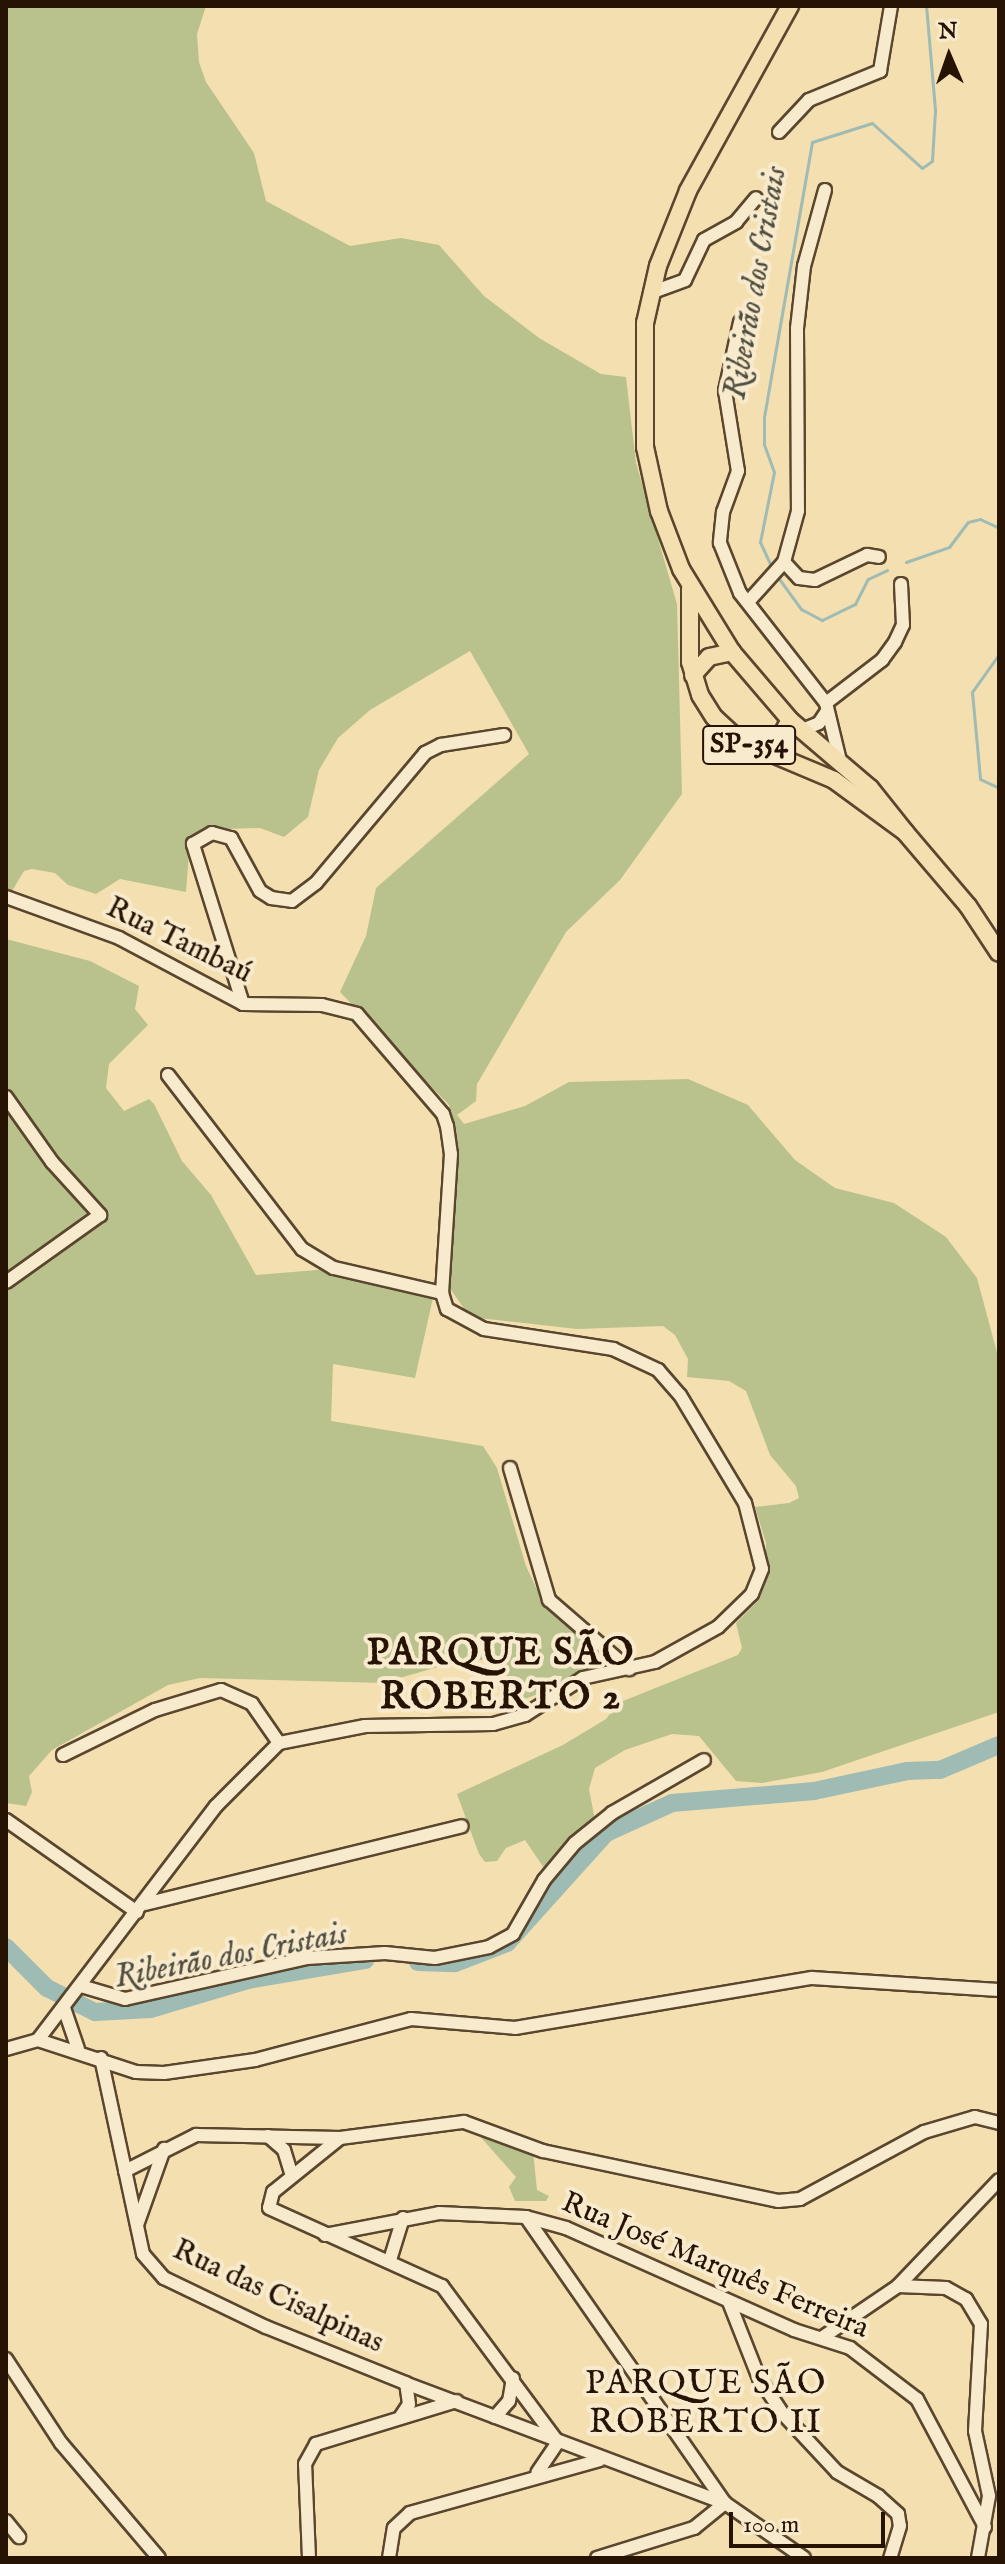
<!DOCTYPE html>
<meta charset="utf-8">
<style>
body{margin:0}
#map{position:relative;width:1005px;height:2564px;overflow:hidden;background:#f4dfb0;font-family:"IM FELL English",serif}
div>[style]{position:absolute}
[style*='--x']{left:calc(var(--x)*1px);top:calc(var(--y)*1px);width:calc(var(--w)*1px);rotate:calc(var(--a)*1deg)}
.green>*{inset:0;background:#b9c28d}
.stream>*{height:3px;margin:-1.5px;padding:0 1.5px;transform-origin:1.5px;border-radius:1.5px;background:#9ebbb4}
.river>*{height:18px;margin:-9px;padding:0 9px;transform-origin:9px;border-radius:9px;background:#9ebbb4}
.roads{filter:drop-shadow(2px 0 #5a462e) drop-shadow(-2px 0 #5a462e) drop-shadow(0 2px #5a462e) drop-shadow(0 -2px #5a462e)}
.minor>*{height:12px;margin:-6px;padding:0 6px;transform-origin:6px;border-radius:6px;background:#f8eacc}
.major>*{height:16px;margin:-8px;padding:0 8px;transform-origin:8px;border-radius:8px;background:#f4dfb0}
span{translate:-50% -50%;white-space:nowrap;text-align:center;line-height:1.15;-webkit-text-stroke:8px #f8eacc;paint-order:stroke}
.shield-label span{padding:2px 6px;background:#f8eacc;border:2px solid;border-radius:6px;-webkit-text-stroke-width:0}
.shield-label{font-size:28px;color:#261303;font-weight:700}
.street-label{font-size:30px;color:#261303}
.water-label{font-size:32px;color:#504e41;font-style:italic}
.quarter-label{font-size:34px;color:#261303;letter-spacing:2px}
.district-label{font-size:38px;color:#261303;font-weight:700;letter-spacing:2px}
.frame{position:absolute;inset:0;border:8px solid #261303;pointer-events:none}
.north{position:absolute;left:909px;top:16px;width:80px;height:80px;-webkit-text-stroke:6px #f8eacc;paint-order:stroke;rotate:358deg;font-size:22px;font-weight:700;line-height:32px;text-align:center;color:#261303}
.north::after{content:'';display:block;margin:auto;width:28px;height:36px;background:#261303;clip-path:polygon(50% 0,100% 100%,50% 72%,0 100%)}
.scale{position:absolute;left:729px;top:2512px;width:156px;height:36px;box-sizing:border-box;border:4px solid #261303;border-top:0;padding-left:10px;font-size:24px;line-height:28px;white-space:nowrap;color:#261303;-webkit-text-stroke:6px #f8eacc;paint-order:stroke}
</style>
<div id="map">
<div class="green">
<div style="clip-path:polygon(6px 6px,206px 6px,197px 34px,199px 62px,206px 82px,254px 153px,266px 201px,350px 246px,401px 238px,439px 245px,484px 296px,539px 338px,601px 374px,626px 377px,636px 463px,677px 604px,682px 794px,620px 880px,566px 932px,477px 1084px,476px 1101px,457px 1115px,464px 1124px,525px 1106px,569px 1082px,688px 1079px,748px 1105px,795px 1160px,835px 1188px,894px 1203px,946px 1237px,977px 1278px,999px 1360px,999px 1712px,822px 1772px,762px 1783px,736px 1781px,699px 1736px,672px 1734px,625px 1750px,595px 1768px,589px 1789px,595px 1820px,544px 1868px,525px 1840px,506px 1848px,497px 1861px,485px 1862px,479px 1854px,457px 1794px,563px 1745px,606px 1719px,618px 1703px,738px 1655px,742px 1648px,736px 1623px,759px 1600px,766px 1578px,766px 1543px,755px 1507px,789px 1503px,799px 1498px,796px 1486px,770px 1455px,746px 1391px,729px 1381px,687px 1377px,688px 1359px,675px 1335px,663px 1326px,577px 1329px,470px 1317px,446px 1283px,453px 1139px,449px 1105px,340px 992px,366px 936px,376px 888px,529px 754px,470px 651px,370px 710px,338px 738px,319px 770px,308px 817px,284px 837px,260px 828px,225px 829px,190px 840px,186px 892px,120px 879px,96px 894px,68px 885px,55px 873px,32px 869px,24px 871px,12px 891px,6px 888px)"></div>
<div style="clip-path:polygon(6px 939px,90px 961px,139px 986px,135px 1009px,148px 1025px,109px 1064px,106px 1088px,124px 1111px,149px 1099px,154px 1104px,182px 1161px,211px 1195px,256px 1275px,329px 1269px,433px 1298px,415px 1378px,333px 1364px,331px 1421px,483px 1446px,497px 1468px,526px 1566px,546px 1609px,598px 1651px,609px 1667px,509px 1705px,496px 1664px,489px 1659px,452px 1663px,382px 1683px,200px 1678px,168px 1685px,52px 1750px,29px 1776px,32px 1792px,26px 1806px,6px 1803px)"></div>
<div style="clip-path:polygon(478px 2134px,533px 2151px,537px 2190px,549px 2196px,546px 2201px,515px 2201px,509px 2187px,516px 2177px)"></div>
</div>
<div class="stream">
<div style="--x:906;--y:562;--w:46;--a:-19.2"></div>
<div style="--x:949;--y:547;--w:31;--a:-53"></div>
<div style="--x:968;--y:522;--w:12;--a:-14"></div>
<div style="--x:980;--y:519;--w:21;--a:25"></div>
<div style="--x:773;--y:570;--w:31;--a:-115"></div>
<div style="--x:760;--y:542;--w:71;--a:-78.7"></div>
<div style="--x:774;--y:472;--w:30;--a:-110"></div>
<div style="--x:764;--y:444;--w:27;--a:-90"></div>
<div style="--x:764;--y:417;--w:279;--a:-80.1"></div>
<div style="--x:812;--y:142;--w:63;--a:-17.6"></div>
<div style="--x:872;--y:123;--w:67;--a:42"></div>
<div style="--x:922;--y:168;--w:12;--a:-35"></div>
<div style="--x:932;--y:161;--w:51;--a:-86.6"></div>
<div style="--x:935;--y:110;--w:104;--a:-94.9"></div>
<div style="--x:777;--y:576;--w:41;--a:54"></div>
<div style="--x:801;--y:609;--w:24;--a:28"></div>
<div style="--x:822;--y:620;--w:37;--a:-26"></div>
<div style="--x:855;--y:604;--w:28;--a:-63"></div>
<div style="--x:868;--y:579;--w:21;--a:-25"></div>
<div style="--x:999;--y:654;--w:47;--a:125.4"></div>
<div style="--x:972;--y:692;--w:87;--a:84.7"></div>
<div style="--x:980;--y:779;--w:21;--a:25"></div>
</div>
<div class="river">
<div style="--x:6;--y:1947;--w:58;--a:45"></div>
<div style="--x:47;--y:1988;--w:54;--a:26.6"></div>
<div style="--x:95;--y:2012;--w:56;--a:-3.1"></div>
<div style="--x:151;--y:2009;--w:101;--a:-16.6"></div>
<div style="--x:248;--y:1980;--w:119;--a:-9.7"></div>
<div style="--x:418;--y:1962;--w:37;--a:2"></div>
<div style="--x:455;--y:1963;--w:56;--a:-21"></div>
<div style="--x:507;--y:1943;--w:148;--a:-48"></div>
<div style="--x:606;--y:1833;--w:72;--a:-24.4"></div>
<div style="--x:672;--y:1803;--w:143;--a:-4.8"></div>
<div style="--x:814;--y:1791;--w:95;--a:-12.1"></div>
<div style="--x:907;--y:1771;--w:33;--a:-2"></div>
<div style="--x:940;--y:1770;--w:64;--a:-23"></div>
</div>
<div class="roads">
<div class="minor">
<div style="--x:779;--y:132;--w:44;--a:-46.8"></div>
<div style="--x:809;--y:100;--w:77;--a:-22.2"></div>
<div style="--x:880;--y:71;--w:66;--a:-80.4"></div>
<div style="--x:825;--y:190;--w:79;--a:105.4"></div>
<div style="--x:804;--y:266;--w:62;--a:96.4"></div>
<div style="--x:797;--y:328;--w:183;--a:89.7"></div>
<div style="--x:798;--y:511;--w:53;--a:105.4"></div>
<div style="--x:784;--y:562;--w:22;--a:47"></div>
<div style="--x:799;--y:578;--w:16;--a:7"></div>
<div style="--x:815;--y:580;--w:58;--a:-25.7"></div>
<div style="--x:867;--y:555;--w:12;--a:9"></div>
<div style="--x:650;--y:293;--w:37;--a:-20"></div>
<div style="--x:685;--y:280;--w:44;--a:-64.6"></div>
<div style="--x:704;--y:240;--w:37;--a:-29"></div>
<div style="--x:736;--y:222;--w:31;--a:-50"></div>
<div style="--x:740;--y:322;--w:71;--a:102.3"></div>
<div style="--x:725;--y:391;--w:81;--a:80.8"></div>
<div style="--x:738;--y:471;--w:44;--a:110.1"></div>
<div style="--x:723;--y:512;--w:31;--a:96"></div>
<div style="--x:720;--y:543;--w:54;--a:68.2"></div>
<div style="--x:740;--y:593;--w:140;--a:52"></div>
<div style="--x:826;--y:703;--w:64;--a:76.4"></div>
<div style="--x:748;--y:602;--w:54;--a:-48"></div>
<div style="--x:826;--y:703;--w:71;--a:-37.5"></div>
<div style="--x:882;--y:660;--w:22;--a:-54"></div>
<div style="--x:895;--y:642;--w:19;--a:-65"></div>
<div style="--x:903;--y:625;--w:41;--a:-92.8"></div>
<div style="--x:802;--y:730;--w:18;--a:-22"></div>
<div style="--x:819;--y:723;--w:14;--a:-56"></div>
<div style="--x:6;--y:897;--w:120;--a:19.9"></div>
<div style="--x:119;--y:938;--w:140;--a:28"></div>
<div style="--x:243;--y:1004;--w:79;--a:0.7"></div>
<div style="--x:322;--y:1005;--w:36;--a:14"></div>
<div style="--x:357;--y:1014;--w:132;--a:49.3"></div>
<div style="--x:443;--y:1114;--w:13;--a:72"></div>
<div style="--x:447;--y:1126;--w:28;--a:82"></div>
<div style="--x:451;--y:1154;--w:139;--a:93.7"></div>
<div style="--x:442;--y:1293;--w:17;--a:73"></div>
<div style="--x:447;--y:1309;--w:42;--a:28.4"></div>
<div style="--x:484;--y:1329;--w:131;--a:8.8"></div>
<div style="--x:613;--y:1349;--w:50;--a:25"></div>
<div style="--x:658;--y:1370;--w:33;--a:49"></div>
<div style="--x:680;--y:1395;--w:126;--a:59"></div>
<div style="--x:745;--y:1503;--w:68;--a:75.6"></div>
<div style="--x:762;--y:1569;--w:27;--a:112"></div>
<div style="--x:752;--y:1594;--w:47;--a:135.9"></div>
<div style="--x:718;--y:1627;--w:72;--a:150.9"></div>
<div style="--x:655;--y:1662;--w:74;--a:167.5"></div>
<div style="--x:583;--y:1678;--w:69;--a:147.5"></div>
<div style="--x:525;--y:1715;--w:33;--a:164"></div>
<div style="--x:493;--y:1724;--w:128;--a:179.1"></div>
<div style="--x:365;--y:1726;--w:88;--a:168.8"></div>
<div style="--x:279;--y:1743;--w:89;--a:135"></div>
<div style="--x:216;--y:1806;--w:294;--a:127.3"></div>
<div style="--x:38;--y:2040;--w:33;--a:164"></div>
<div style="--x:243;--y:1004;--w:168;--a:-107.4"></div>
<div style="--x:193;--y:844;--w:22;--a:-30"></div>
<div style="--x:212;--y:833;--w:20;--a:15"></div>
<div style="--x:231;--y:838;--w:60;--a:61.3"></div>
<div style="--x:260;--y:891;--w:13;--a:32"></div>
<div style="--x:271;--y:898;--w:21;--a:8"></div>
<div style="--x:292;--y:901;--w:30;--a:-37"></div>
<div style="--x:316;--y:883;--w:170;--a:-50"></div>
<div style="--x:425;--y:753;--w:18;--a:-27"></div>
<div style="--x:441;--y:745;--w:64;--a:-9"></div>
<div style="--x:168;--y:1075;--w:220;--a:52.4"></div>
<div style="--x:302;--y:1249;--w:37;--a:31"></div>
<div style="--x:334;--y:1268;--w:111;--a:13"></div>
<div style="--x:6;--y:1097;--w:80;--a:54.7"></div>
<div style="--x:52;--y:1162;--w:72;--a:47.8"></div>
<div style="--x:100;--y:1215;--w:115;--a:144.5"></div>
<div style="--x:510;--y:1468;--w:138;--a:73.5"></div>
<div style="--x:549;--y:1600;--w:106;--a:40.8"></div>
<div style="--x:63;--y:1755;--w:102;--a:-26.1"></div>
<div style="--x:155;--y:1710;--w:69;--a:-16.9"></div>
<div style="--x:221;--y:1690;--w:34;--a:24"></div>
<div style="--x:252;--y:1704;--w:47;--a:55.3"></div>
<div style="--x:6;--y:1820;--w:160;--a:35.1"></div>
<div style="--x:145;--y:1904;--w:326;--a:-13.8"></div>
<div style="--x:81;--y:1986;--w:46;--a:16.5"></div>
<div style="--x:125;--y:1999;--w:187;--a:-12.7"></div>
<div style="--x:307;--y:1958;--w:78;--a:-3.7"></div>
<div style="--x:385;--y:1953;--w:50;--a:5.7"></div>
<div style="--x:435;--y:1958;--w:55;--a:-11.5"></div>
<div style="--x:489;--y:1947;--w:27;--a:-28"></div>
<div style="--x:513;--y:1934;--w:62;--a:-60.1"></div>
<div style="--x:544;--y:1880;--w:48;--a:-50"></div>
<div style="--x:575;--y:1843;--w:48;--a:-39"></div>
<div style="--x:612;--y:1813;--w:106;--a:-29.9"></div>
<div style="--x:64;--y:2008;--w:43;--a:71.1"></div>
<div style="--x:38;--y:2040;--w:103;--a:18.1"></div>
<div style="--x:136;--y:2072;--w:28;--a:2"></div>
<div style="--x:164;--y:2073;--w:92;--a:-8.1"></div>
<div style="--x:255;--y:2060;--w:161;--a:-14.7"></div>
<div style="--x:411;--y:2019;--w:104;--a:4.9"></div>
<div style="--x:515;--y:2028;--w:301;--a:-9.6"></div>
<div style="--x:812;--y:1978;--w:187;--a:3.7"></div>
<div style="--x:101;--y:2058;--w:200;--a:77.9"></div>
<div style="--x:143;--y:2254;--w:32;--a:49"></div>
<div style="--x:164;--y:2278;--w:113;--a:25.7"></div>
<div style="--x:266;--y:2327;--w:150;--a:21.9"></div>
<div style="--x:405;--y:2383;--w:342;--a:20.6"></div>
<div style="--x:725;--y:2503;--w:96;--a:34.8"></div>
<div style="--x:268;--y:2136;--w:21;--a:41"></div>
<div style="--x:284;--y:2150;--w:27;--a:73"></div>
<div style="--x:340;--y:2138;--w:86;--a:141.1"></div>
<div style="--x:273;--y:2192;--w:16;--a:104"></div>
<div style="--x:269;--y:2208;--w:190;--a:24.3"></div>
<div style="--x:442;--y:2286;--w:194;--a:53.4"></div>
<div style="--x:558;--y:2442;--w:37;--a:124"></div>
<div style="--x:125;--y:2171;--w:80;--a:-26.9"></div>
<div style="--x:196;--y:2135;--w:144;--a:1.2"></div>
<div style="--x:340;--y:2138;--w:125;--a:-7.4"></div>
<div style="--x:464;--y:2122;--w:84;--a:20.2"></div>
<div style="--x:543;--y:2151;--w:240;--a:12"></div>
<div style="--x:778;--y:2201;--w:22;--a:-5"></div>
<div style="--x:800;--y:2199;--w:141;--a:-28.4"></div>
<div style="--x:924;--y:2132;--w:53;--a:-16.4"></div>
<div style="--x:975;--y:2117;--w:25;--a:14"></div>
<div style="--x:526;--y:2217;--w:348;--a:55.2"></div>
<div style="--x:137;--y:2225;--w:81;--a:-70.4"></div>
<div style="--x:325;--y:2235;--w:116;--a:-10.9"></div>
<div style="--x:439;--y:2213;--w:87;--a:2.6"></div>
<div style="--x:526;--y:2217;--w:41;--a:15.4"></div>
<div style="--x:566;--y:2228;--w:250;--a:24.1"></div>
<div style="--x:794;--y:2330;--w:59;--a:17.8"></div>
<div style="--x:850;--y:2348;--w:84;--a:37.3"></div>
<div style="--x:917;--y:2399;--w:145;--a:62"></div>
<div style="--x:390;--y:2260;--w:44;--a:-72.8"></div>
<div style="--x:898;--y:2286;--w:48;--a:2.4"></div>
<div style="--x:946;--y:2288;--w:23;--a:29"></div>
<div style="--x:966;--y:2299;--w:29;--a:59"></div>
<div style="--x:981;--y:2324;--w:107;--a:93.2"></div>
<div style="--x:975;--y:2431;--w:66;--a:77.8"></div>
<div style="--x:989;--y:2496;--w:63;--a:100.1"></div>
<div style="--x:729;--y:2302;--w:82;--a:68.5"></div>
<div style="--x:759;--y:2378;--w:43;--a:56.3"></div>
<div style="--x:783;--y:2414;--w:79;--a:47"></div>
<div style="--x:837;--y:2472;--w:48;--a:30.3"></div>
<div style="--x:878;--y:2496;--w:27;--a:42"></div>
<div style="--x:898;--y:2514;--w:12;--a:81"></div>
<div style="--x:900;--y:2526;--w:34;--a:107"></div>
<div style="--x:823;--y:2337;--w:91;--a:-34.2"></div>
<div style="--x:898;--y:2286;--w:146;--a:-46.4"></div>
<div style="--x:6;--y:2359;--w:100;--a:56.8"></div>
<div style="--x:61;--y:2443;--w:151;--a:49.6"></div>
<div style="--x:401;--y:2416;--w:14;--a:-56"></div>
<div style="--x:409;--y:2404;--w:21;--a:-98"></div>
<div style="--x:495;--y:2417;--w:21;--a:-49"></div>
<div style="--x:509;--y:2401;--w:23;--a:-80"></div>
<div style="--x:6;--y:2521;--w:21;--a:51"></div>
<div style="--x:309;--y:2558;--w:94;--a:-92.4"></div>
<div style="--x:305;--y:2464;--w:23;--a:-61"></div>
<div style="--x:316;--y:2444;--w:147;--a:-17"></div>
<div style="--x:389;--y:2558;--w:30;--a:-81"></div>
<div style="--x:394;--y:2528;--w:22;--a:-43"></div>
<div style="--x:410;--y:2513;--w:197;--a:-15.6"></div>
<div style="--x:597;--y:2558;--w:102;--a:-17.2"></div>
<div style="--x:694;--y:2528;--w:40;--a:-39"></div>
</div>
<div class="major">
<div style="--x:790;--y:6;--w:211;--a:118.9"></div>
<div style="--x:688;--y:191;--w:81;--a:111.8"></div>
<div style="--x:658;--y:266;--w:58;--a:102.8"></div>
<div style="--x:645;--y:323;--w:124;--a:90"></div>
<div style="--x:645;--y:447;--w:66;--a:77.7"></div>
<div style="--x:659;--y:511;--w:62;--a:69.2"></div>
<div style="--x:681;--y:569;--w:97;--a:58.4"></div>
<div style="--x:732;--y:652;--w:89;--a:49.5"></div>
<div style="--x:790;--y:720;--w:105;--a:40.4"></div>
<div style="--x:870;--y:788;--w:56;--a:51.5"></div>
<div style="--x:690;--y:589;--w:73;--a:90"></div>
<div style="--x:690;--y:662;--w:34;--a:73"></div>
<div style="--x:700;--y:695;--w:26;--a:58"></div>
<div style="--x:714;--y:717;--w:34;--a:43"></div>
<div style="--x:739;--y:740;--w:103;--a:22.8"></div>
<div style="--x:834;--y:780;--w:88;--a:36.2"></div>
<div style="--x:905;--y:832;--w:97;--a:49.6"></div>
<div style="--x:968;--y:906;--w:56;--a:56.6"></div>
<div style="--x:693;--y:675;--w:24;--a:-48"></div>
<div style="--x:709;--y:657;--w:24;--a:-12"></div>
<div style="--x:771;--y:754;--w:39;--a:-61"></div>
</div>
</div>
<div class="shield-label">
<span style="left:749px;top:745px">SP-354</span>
</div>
<div class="street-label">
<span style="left:179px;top:941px;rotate:26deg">Rua Tambaú</span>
<span style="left:715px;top:2266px;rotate:23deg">Rua José Marquês Ferreira</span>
<span style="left:278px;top:2297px;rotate:25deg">Rua das Cisalpinas</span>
</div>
<div class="water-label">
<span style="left:757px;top:283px;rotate:-80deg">Ribeirão dos Cristais</span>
<span style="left:231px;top:1957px;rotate:-11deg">Ribeirão dos Cristais</span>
</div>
<div class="quarter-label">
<span style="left:706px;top:2403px">PARQUE SÃO<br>ROBERTO II</span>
</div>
<div class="district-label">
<span style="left:501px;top:1677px">PARQUE SÃO<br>ROBERTO 2</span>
</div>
<div class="frame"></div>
<div class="north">N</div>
<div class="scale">100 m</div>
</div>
